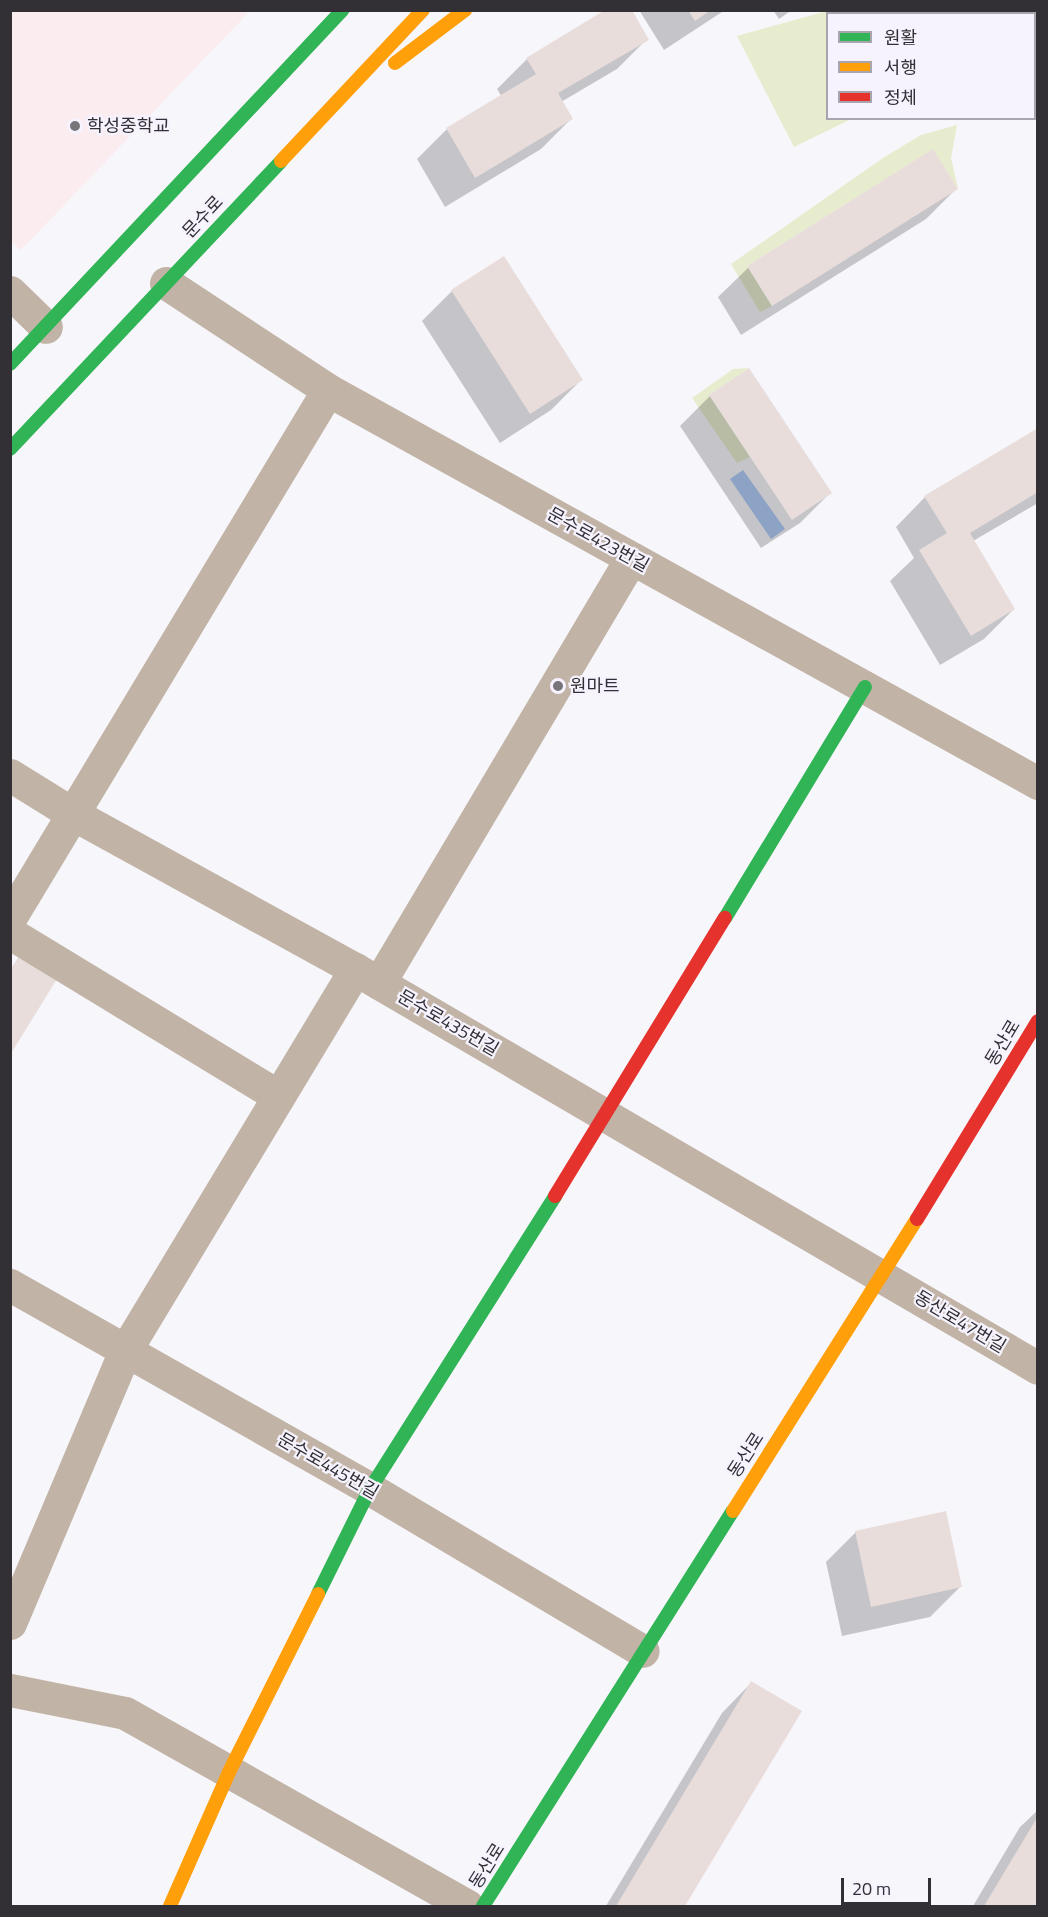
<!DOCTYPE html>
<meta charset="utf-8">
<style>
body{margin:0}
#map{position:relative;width:1048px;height:1917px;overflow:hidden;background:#f7f6fb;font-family:"Titillium Web","Noto Sans KR",sans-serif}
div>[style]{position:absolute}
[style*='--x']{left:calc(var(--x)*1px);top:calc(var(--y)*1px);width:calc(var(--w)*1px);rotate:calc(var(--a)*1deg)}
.education>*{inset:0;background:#fbecf0}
.green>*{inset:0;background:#e6eccd}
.water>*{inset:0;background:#afccf8}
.shadow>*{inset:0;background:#0003}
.building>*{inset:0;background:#e8dddb}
.street>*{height:33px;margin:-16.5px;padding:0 16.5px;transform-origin:16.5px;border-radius:16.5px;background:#c1b3a5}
.fast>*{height:14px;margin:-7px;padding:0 7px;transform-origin:7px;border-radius:7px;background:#30b455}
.slow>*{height:14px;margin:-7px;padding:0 7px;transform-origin:7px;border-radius:7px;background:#ff9f0a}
.jam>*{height:14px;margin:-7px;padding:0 7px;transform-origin:7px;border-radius:7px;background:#e5322d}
.dots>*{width:16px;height:16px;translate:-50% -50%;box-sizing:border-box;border:3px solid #f6f3fe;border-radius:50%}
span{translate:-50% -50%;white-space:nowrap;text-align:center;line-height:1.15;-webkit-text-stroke:4.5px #f6f3fe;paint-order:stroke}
.poi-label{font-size:18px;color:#323035}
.left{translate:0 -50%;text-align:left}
.street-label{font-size:18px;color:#323035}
.frame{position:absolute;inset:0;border:12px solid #323035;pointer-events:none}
.legend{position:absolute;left:826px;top:12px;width:210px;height:108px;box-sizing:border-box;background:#f6f3fe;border:2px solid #a8a5ae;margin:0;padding:8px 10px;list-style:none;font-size:18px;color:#323035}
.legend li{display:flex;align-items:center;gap:12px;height:30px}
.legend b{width:30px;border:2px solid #a8a5ae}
.scale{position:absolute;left:841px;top:1878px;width:90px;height:27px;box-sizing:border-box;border:3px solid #323035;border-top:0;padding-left:8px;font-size:18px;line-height:21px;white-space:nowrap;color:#323035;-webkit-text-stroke:4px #f6f3fe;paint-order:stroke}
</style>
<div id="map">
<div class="education">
<div style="clip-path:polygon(10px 11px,250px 11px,21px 250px,10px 241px)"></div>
</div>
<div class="green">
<div style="clip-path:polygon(906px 10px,908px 13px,828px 14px,828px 118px,851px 119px,794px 147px,737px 36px,827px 11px)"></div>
<div style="clip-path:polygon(957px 125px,951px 158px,958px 189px,932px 150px,747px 266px,772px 306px,760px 312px,731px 264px,883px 158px,921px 135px)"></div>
<div style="clip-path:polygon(749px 368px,709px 395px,750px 457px,737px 463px,692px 398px,733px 369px)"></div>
</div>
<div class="water">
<div style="clip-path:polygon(743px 470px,785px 529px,771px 539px,730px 479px)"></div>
</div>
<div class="shadow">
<div style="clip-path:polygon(639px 10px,725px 10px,664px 50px)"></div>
<div style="clip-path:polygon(773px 10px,792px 10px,779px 19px)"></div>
<div style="clip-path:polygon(928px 10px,1038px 10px,1038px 77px,1034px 79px,1034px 14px,926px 14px)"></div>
<div style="clip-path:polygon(647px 39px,617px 69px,561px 102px,571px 119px,541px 149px,445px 207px,417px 159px,446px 130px,502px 97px,497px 89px,527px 59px)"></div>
<div style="clip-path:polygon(932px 151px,956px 189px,926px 219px,741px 335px,718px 297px,748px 268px)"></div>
<div style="clip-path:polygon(452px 291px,581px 380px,551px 410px,500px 443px,422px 321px)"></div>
<div style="clip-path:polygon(710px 396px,830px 493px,800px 523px,761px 548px,680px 426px)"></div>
<div style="clip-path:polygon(1038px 430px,1038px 503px,973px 541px,1014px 609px,984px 639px,940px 665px,890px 581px,914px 558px,896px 527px,925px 497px)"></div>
<div style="clip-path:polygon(856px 1532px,960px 1587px,930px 1617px,842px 1636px,826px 1562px)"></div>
<div style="clip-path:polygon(751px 1683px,800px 1712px,683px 1906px,606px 1906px,722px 1713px)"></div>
<div style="clip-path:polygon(1038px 1810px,1038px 1906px,973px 1906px,1020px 1827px)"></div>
</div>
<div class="building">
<div style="clip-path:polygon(605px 10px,632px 10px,649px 40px,558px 93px,573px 119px,475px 178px,446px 128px,536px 74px,526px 58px)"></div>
<div style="clip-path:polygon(688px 10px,711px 10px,695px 21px)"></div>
<div style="clip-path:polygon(972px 10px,1038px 10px,1038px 67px,1034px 69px,1034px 14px)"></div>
<div style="clip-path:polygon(933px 149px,958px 189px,772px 306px,747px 266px)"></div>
<div style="clip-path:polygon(504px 256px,583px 380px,530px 414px,451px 290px)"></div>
<div style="clip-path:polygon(749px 368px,832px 493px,792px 520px,709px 395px)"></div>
<div style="clip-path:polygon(1038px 428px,1038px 492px,970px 533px,1015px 609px,971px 636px,919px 550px,947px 533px,924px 496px)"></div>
<div style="clip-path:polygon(19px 956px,57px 979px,10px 1055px,10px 970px)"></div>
<div style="clip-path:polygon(946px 1511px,962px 1587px,871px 1607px,855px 1531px)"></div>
<div style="clip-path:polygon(751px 1681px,802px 1711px,685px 1906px,616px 1906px)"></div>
<div style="clip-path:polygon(1038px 1816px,1038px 1906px,984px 1906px)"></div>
</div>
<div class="street">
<div style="--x:166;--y:283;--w:194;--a:33.4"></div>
<div style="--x:328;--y:390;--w:812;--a:28.97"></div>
<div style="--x:10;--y:292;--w:50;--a:44.2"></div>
<div style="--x:10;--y:775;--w:74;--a:31.8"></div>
<div style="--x:73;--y:814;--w:322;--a:28.8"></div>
<div style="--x:355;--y:969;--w:791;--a:30.29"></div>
<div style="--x:10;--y:918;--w:616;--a:-58.94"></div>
<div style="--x:10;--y:933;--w:314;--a:31.3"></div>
<div style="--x:379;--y:983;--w:494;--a:-59.3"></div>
<div style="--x:10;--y:1285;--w:414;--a:29.5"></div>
<div style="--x:370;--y:1489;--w:317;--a:30.7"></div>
<div style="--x:10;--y:1623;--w:295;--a:-67.1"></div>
<div style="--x:125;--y:1351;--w:446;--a:-58.9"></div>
<div style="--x:10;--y:1690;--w:117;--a:11.3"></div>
<div style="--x:125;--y:1713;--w:393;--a:29.4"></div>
</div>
<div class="fast">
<div style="--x:10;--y:364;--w:486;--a:-46.8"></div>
<div style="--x:10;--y:449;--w:395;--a:-46.7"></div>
<div style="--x:725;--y:918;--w:270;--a:-58.8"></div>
<div style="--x:318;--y:1594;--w:117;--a:-63.7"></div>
<div style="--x:370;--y:1489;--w:347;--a:-57.7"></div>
<div style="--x:483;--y:1906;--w:467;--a:-57.7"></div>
</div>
<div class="slow">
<div style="--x:395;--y:63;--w:88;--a:-37.1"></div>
<div style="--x:281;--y:161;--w:207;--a:-46.8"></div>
<div style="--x:733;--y:1511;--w:345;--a:-57.8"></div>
<div style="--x:170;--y:1906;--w:146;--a:-66.2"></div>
<div style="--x:229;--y:1772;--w:199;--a:-63.4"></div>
</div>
<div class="jam">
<div style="--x:555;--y:1196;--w:326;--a:-58.6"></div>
<div style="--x:917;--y:1219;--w:232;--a:-58.6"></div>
</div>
<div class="dots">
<div style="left:75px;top:126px;background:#77757a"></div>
<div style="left:558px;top:686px;background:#77757a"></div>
</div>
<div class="poi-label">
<span class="left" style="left:87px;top:126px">학성중학교</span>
<span class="left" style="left:570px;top:686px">원마트</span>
</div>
<div class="street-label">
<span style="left:203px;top:217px;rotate:-47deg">문수로</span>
<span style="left:598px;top:540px;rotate:29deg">문수로423번길</span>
<span style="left:448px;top:1023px;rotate:30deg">문수로435번길</span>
<span style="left:1003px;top:1043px;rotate:-59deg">동산로</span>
<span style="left:960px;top:1322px;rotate:31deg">동산로47번길</span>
<span style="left:746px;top:1455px;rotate:-57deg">동산로</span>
<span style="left:328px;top:1466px;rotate:30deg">문수로445번길</span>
<span style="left:487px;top:1866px;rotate:-58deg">동산로</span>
</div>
<div class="frame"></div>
<ul class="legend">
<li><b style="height:8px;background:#30b455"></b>원활</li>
<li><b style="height:8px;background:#ff9f0a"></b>서행</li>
<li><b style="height:8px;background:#e5322d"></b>정체</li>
</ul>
<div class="scale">20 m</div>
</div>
